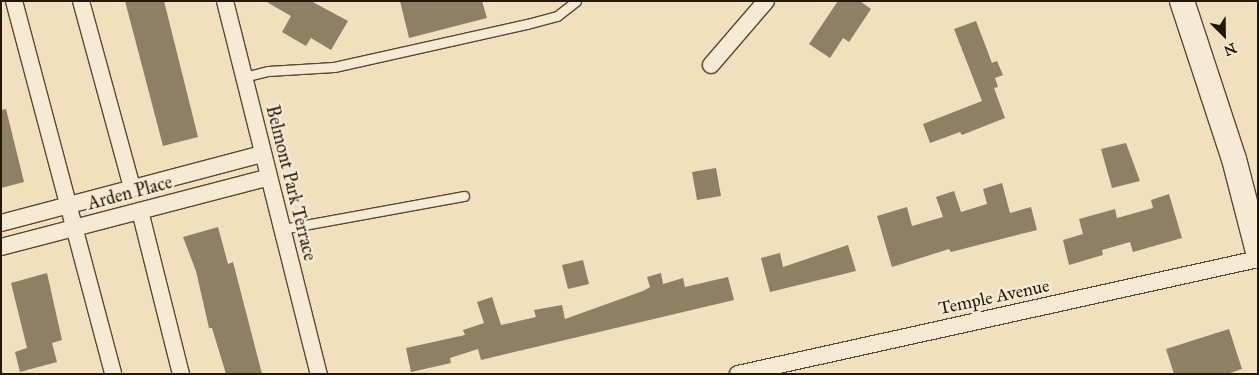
<!DOCTYPE html>
<style>
body{margin:0}
#map{position:relative;width:1259px;height:375px;overflow:hidden;background:#f2dfbe;font-family:"IM FELL Great Primer",serif}
div>[style]{position:absolute}
[style*='--x']{left:calc(var(--x)*1px);top:calc(var(--y)*1px);width:calc(var(--w)*1px);rotate:calc(var(--a)*1deg)}
.building>*{inset:0;background:#8f7f65}
.roads{filter:drop-shadow(1px 0 #584932) drop-shadow(-1px 0 #584932) drop-shadow(0 1px #584932) drop-shadow(0 -1px #584932)}
.lane>*{height:9px;margin:-4.5px;padding:0 4.5px;transform-origin:4.5px;border-radius:4.5px;background:#f7ead5}
.street>*{height:16px;margin:-8px;padding:0 8px;transform-origin:8px;border-radius:8px;background:#f7ead5}
.secondary>*{height:24px;margin:-12px;padding:0 12px;transform-origin:12px;border-radius:12px;background:#f7ead5}
span{translate:-50% -50%;white-space:nowrap;text-align:center;line-height:1.15;-webkit-text-stroke:5px #f7ead5;paint-order:stroke}
.street-label{font-size:18px;color:#241704}
.frame{position:absolute;inset:0;border:2px solid #241704;pointer-events:none}
.north{position:absolute;left:1199px;top:10px;width:50px;height:50px;-webkit-text-stroke:4px #f7ead5;paint-order:stroke;rotate:157deg;font-size:14px;font-weight:700;line-height:20px;text-align:center;color:#241704}
.north::after{content:'';display:block;margin:auto;width:18px;height:22px;background:#241704;clip-path:polygon(50% 0,100% 100%,50% 72%,0 100%)}
</style>
<div id="map">
<div class="building">
<div style="clip-path:polygon(125px 1px,164px 1px,198px 137px,163px 146px)"></div>
<div style="clip-path:polygon(265px 1px,311px 1px,348px 21px,331px 50px,311px 38px,306px 46px,282px 32px,291px 16px)"></div>
<div style="clip-path:polygon(400px 1px,482px 1px,487px 18px,409px 38px)"></div>
<div style="clip-path:polygon(838px 1px,860px 1px,871px 9px,849px 42px,843px 38px,830px 58px,809px 44px)"></div>
<div style="clip-path:polygon(976px 21px,992px 63px,997px 61px,1003px 75px,995px 78px,998px 87px,994px 88px,1005px 118px,962px 135px,960px 132px,930px 143px,923px 124px,982px 101px,954px 29px)"></div>
<div style="clip-path:polygon(6px 109px,24px 182px,1px 188px,1px 110px)"></div>
<div style="clip-path:polygon(1126px 143px,1140px 181px,1112px 188px,1101px 149px)"></div>
<div style="clip-path:polygon(716px 168px,721px 196px,697px 200px,692px 172px)"></div>
<div style="clip-path:polygon(1002px 183px,1010px 213px,1031px 207px,1037px 230px,951px 252px,949px 249px,892px 267px,877px 216px,907px 207px,912px 226px,943px 217px,936px 197px,954px 191px,961px 212px,987px 204px,983px 189px)"></div>
<div style="clip-path:polygon(1169px 194px,1182px 238px,1133px 252px,1130px 242px,1102px 250px,1103px 255px,1069px 265px,1063px 240px,1083px 234px,1079px 219px,1115px 209px,1117px 218px,1153px 208px,1151px 200px)"></div>
<div style="clip-path:polygon(218px 227px,228px 264px,233px 262px,262px 374px,226px 374px,212px 328px,209px 328px,196px 271px,183px 237px)"></div>
<div style="clip-path:polygon(848px 245px,856px 271px,770px 292px,761px 258px,780px 253px,783px 267px)"></div>
<div style="clip-path:polygon(583px 260px,589px 284px,568px 289px,562px 265px)"></div>
<div style="clip-path:polygon(47px 273px,62px 340px,52px 343px,57px 362px,20px 372px,15px 352px,27px 348px,11px 283px)"></div>
<div style="clip-path:polygon(661px 273px,663px 284px,683px 278px,685px 287px,728px 277px,734px 300px,481px 360px,478px 349px,450px 358px,451px 363px,411px 372px,406px 348px,465px 335px,463px 330px,484px 323px,477px 302px,492px 297px,501px 325px,536px 317px,534px 310px,562px 305px,565px 319px,643px 291px,650px 287px,647px 277px)"></div>
<div style="clip-path:polygon(1229px 329px,1242px 369px,1227px 374px,1174px 374px,1166px 349px)"></div>
</div>
<div class="roads">
<div class="lane">
<div style="--x:244;--y:77;--w:25;--a:-14"></div>
<div style="--x:268;--y:71;--w:66;--a:-3.5"></div>
<div style="--x:334;--y:67;--w:198;--a:-12.6"></div>
<div style="--x:527;--y:24;--w:31;--a:-15"></div>
<div style="--x:557;--y:16;--w:24;--a:-38"></div>
<div style="--x:282;--y:229;--w:185;--a:-10.3"></div>
</div>
<div class="street">
<div style="--x:14;--y:1;--w:386;--a:75.1"></div>
<div style="--x:81;--y:1;--w:194;--a:74.7"></div>
<div style="--x:225;--y:1;--w:385;--a:75.9"></div>
<div style="--x:711;--y:65;--w:84;--a:-49.3"></div>
<div style="--x:140;--y:211;--w:168;--a:75.9"></div>
<div style="--x:1;--y:223;--w:271;--a:-14.8"></div>
<div style="--x:1;--y:247;--w:277;--a:-14.6"></div>
<div style="--x:738;--y:374;--w:533;--a:-12.47"></div>
</div>
<div class="secondary">
<div style="--x:1182;--y:1;--w:166;--a:71.8"></div>
<div style="--x:1234;--y:159;--w:96;--a:75.5"></div>
</div>
</div>
<div class="street-label">
<span style="left:291px;top:183px;rotate:76deg">Belmont Park Terrace</span>
<span style="left:130px;top:193px;rotate:-15deg">Arden Place</span>
<span style="left:994px;top:297px;rotate:-12deg">Temple Avenue</span>
</div>
<div class="frame"></div>
<div class="north">N</div>
</div>
